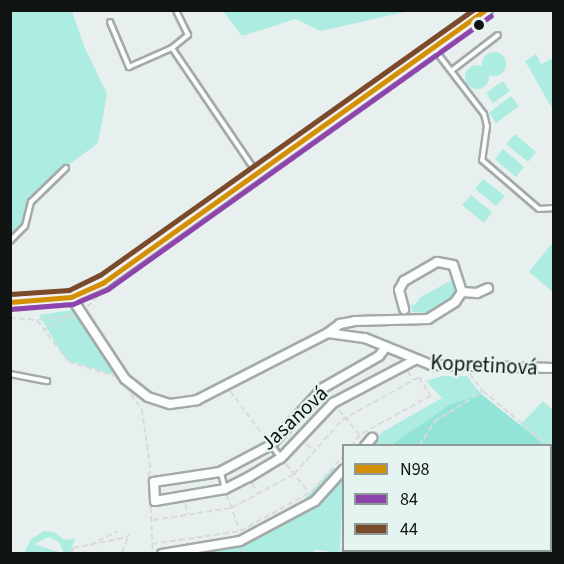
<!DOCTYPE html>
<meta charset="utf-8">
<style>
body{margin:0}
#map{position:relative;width:564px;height:564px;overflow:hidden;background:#e8f0ef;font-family:"Source Sans 3",sans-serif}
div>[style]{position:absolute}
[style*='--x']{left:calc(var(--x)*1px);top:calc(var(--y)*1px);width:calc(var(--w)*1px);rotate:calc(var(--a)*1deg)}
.green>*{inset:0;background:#acece1}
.round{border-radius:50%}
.forest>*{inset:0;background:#91e4d7}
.path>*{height:1.5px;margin-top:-0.75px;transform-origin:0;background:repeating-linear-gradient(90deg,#d8dbda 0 6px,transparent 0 9px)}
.roads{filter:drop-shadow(2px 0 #a4aaa9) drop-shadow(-2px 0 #a4aaa9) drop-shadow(0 2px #a4aaa9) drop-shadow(0 -2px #a4aaa9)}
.lane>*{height:4px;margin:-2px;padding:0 2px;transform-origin:2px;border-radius:2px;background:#fcfdfd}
.street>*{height:8px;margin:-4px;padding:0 4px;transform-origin:4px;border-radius:4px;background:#fcfdfd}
.secondary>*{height:10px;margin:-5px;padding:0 5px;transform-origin:5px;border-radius:5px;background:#f3f0f3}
.bus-1>*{height:4.5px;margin:-2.25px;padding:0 2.25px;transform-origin:2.25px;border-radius:2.25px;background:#d49003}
.bus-2>*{height:4.5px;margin:-2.25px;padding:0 2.25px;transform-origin:2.25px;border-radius:2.25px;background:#8e44ad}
.bus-3>*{height:4.5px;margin:-2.25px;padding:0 2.25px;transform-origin:2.25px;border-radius:2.25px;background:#7a4b2a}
.dots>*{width:16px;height:16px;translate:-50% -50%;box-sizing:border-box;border:3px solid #e5f4f1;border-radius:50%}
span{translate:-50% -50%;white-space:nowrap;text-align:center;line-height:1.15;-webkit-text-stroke:4.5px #e5f4f1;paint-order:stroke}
.street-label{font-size:21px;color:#0f1413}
.frame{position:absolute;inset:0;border:12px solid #0f1413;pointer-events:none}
.legend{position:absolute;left:342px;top:444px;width:210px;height:108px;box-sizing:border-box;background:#e5f4f1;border:2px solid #8f9a98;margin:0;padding:8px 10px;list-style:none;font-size:18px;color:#0f1413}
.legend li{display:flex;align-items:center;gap:12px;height:30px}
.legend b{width:30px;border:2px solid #8f9a98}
</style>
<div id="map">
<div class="green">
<div style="clip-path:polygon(11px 11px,72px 11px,84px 46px,107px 94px,98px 143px,38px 188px,29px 202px,24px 225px,11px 238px)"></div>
<div style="clip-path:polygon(223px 11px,409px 11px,321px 31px,296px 19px,242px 36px)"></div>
<div class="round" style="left:482px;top:52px;width:24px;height:24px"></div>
<div style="clip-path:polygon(536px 54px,541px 64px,553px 58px,553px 110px,525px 61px)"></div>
<div class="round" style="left:465px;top:65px;width:24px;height:24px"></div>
<div style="clip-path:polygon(503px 81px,510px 91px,493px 103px,486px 93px)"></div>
<div style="clip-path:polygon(511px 96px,519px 106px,496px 123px,489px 113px)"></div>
<div style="clip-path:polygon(515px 134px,536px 152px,528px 162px,506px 144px)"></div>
<div style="clip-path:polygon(503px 149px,524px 167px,516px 177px,495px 159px)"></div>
<div style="clip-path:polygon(483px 179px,505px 196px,496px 206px,475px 189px)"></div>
<div style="clip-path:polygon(471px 195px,492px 212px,484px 223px,462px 205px)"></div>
<div style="clip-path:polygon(553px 242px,553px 292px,529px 272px)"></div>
<div style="clip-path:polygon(454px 279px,458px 287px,452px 298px,427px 313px,412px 312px,411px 305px,416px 304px,419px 298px)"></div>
<div style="clip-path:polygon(72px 310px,115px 375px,66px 360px,39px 315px)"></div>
<div style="clip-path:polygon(442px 376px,467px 376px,481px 394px,449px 405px,391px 445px,371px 446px,382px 432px,442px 398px,426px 381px)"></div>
<div style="clip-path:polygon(543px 401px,553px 410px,553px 452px,550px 446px,545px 445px,520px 425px)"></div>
<div style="clip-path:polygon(334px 467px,337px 469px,313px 496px,302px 502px)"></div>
<div style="clip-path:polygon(343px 477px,340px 553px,315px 550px,313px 554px,198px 554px,244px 546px,318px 506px)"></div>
<div style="clip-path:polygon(44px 531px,54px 532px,65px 540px,75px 539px,70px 553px,64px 553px,59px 542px,49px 537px,34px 544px,62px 553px,24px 553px,31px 539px)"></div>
</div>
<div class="forest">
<div style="clip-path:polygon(481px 394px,545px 445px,391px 445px,449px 405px)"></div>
<div style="clip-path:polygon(551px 450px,553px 553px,340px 553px,343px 548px,550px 550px)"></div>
</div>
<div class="path">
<div style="--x:247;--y:193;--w:229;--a:-35.4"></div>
<div style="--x:156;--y:257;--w:40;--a:-34.9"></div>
<div style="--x:112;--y:288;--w:19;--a:-35"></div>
<div style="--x:87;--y:307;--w:16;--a:-45"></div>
<div style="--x:10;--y:318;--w:27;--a:4"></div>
<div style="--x:37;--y:320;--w:35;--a:-8"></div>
<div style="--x:37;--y:320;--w:53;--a:52.7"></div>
<div style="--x:69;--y:362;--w:48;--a:16.9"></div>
<div style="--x:43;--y:330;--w:36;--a:-27"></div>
<div style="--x:408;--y:371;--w:10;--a:61"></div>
<div style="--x:470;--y:374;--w:21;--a:53"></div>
<div style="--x:483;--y:391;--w:86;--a:39.8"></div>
<div style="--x:230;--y:391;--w:61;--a:52.9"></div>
<div style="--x:131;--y:394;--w:19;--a:54"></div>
<div style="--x:142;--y:409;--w:63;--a:81.7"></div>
<div style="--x:151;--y:471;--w:8;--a:120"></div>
<div style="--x:339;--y:410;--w:31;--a:50"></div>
<div style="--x:306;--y:444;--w:10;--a:37"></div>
<div style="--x:419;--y:446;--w:28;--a:-58"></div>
<div style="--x:434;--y:422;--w:58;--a:-32.3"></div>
<div style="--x:550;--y:447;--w:4;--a:27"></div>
<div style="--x:286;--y:464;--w:36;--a:51"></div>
<div style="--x:252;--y:483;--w:10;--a:61"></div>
<div style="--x:227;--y:495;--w:37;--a:70"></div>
<div style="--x:186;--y:504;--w:10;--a:84"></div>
<div style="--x:151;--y:507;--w:47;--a:87.6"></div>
<div style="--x:153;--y:520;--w:79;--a:-8.7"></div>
<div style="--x:231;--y:508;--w:11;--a:-27"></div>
<div style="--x:241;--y:503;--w:60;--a:-28.7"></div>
<div style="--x:294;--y:474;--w:72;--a:-48.4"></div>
<div style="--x:342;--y:420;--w:88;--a:-29.2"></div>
<div style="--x:419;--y:377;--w:22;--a:58"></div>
<div style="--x:431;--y:396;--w:81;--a:151.2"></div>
<div style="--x:360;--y:435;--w:14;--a:126"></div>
<div style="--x:152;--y:544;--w:89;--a:-8.4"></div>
<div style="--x:240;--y:531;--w:81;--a:-28.8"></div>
<div style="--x:311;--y:492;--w:50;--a:-48.3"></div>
<div style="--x:90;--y:545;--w:31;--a:-27"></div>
<div style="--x:550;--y:545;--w:4;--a:14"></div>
<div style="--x:243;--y:548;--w:6;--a:72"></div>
<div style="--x:71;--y:554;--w:6;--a:-72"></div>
<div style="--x:73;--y:548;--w:56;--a:-11.3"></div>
<div style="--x:117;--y:554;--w:5;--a:-11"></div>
<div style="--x:122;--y:553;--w:20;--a:-70"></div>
<div style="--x:394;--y:554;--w:4;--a:-90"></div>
<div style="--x:516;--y:554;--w:5;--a:-53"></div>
</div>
<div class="roads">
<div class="lane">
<div style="--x:110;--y:22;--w:49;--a:67.1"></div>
<div style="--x:129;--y:67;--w:47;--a:-23.8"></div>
<div style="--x:172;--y:48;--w:150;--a:55.9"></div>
<div style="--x:172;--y:48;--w:21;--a:-39"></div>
<div style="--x:188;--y:35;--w:28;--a:-116"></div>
<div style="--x:435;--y:50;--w:81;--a:52.6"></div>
<div style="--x:484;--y:114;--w:12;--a:76"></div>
<div style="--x:487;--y:126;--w:34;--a:98"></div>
<div style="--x:482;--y:160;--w:75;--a:40.7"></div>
<div style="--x:539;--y:209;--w:15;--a:-4"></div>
<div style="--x:451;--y:71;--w:59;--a:-37.5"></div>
<div style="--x:10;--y:241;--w:21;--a:-45"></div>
<div style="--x:25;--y:226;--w:25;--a:-76"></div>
<div style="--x:31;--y:202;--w:49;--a:-44.2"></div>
<div style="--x:10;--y:374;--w:38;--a:11"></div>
<div style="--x:271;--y:445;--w:16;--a:52"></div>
<div style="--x:221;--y:473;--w:16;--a:76"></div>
</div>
<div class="street">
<div style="--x:462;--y:292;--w:15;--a:4"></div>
<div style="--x:477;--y:293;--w:12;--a:-24"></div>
<div style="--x:71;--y:297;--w:98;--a:56.6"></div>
<div style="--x:125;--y:379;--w:29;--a:38"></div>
<div style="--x:148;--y:397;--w:23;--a:18"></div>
<div style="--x:170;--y:404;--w:27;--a:-8"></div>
<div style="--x:197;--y:400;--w:147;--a:-27.1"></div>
<div style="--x:328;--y:333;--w:37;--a:8"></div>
<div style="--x:365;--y:338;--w:71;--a:22.2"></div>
<div style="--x:431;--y:365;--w:123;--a:1.4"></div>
<div style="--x:328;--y:333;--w:15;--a:-37"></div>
<div style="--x:340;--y:324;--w:15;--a:-11"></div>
<div style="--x:355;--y:321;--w:73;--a:-1.6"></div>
<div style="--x:428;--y:319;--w:32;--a:-32"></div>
<div style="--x:455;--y:302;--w:12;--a:-55"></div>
<div style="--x:462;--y:292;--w:28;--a:-108"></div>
<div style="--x:453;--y:265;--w:16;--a:-169"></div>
<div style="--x:437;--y:262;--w:38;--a:150"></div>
<div style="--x:404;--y:281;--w:10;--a:119"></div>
<div style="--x:399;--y:290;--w:20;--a:75"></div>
<div style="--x:386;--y:347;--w:11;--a:128"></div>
<div style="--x:379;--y:356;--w:64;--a:150.3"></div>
<div style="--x:323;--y:388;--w:77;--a:132.4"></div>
<div style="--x:271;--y:445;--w:58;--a:152.1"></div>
<div style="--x:220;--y:472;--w:67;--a:171.4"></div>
<div style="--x:154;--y:482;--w:19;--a:87"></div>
<div style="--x:155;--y:501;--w:71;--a:-9.7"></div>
<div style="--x:225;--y:489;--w:27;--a:-27"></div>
<div style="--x:249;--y:477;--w:37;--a:-31"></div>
<div style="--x:281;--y:458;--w:76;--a:-46.6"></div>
<div style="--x:333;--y:403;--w:93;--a:-27.7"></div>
<div style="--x:365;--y:446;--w:11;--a:-49"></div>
<div style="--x:162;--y:554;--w:79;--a:-9.5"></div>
<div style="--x:240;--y:541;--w:85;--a:-28.1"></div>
<div style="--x:315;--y:501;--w:43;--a:-47.8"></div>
</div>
<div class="secondary">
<div style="--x:10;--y:302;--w:61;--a:-4.7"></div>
<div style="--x:71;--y:297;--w:36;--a:-24"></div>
<div style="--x:104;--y:282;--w:470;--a:-35.4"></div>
</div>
</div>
<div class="bus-1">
<div style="--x:10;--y:302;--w:61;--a:-4.7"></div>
<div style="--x:71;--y:297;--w:36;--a:-24"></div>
<div style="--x:104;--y:282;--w:469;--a:-35.5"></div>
</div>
<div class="bus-2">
<div style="--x:11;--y:309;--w:62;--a:-4.6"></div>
<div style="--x:73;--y:304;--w:38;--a:-23"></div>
<div style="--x:108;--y:289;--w:470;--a:-35.5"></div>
</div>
<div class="bus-3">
<div style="--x:10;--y:294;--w:59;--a:-3.9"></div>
<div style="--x:69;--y:290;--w:34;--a:-26"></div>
<div style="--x:100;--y:275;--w:458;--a:-35.4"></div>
</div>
<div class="dots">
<div style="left:479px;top:25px;background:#0f1413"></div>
</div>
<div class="street-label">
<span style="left:484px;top:365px;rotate:3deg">Kopretinová</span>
<span style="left:294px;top:418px;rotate:-43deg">Jasanová</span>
</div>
<div class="frame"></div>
<ul class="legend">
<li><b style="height:8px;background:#d49003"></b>N98</li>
<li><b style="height:8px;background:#8e44ad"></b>84</li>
<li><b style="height:8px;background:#7a4b2a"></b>44</li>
</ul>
</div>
